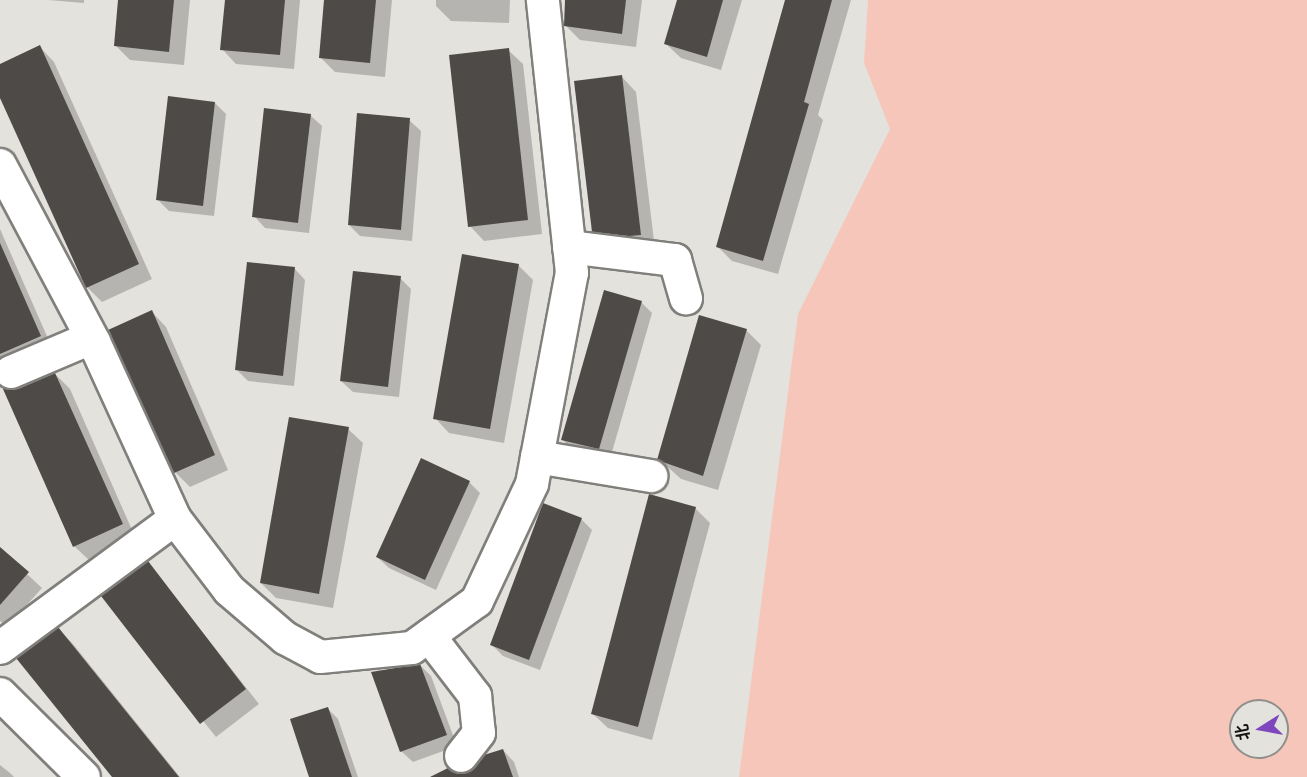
<!DOCTYPE html>
<meta charset="utf-8">
<style>
body{margin:0}
#map{position:relative;width:1307px;height:777px;overflow:hidden;background:#e4e2dd;font-family:"Roboto Condensed","Noto Sans SC",sans-serif}
div>[style]{position:absolute}
[style*='--x']{left:calc(var(--x)*1px);top:calc(var(--y)*1px);width:calc(var(--w)*1px);rotate:calc(var(--a)*1deg)}
.green>*{inset:0;background:#f7c6ba}
.shadow>*{inset:0;background:#0003}
.building>*{inset:0;background:#4d4a47}
.roads{filter:drop-shadow(2px 0 #807f7b) drop-shadow(-2px 0 #807f7b) drop-shadow(0 2px #807f7b) drop-shadow(0 -2px #807f7b)}
.minor>*{height:32px;margin:-16px;padding:0 16px;transform-origin:16px;border-radius:16px;background:#fff}
span{translate:-50% -50%;white-space:nowrap;text-align:center;line-height:1.15;-webkit-text-stroke:6px #e4e2dd;paint-order:stroke}
.north{position:absolute;left:1229px;top:699px;width:60px;height:60px;box-sizing:border-box;background:#e4e2dd;border:2px solid #908f8b;border-radius:50%;rotate:259deg;font-size:16px;font-weight:700;line-height:24px;text-align:center;color:#131311}
.north::after{content:'';display:block;margin:auto;width:21px;height:27px;background:#7e47be;clip-path:polygon(50% 0,100% 100%,50% 72%,0 100%)}
</style>
<div id="map">
<div class="green">
<div style="clip-path:polygon(evenodd,868px 0,1307px 0,1307px 777px,739px 777px,798px 314px,890px 129px,864px 63px,868px 0,1241px 711px,1277px 711px,1277px 747px,1241px 747px,1241px 711px)"></div>
</div>
<div class="shadow">
<div style="clip-path:polygon(48px 0,84px 0,84px 3px)"></div>
<div style="clip-path:polygon(120px 0,190px 0,184px 65px,130px 60px,115px 45px)"></div>
<div style="clip-path:polygon(226px 0,300px 0,294px 69px,236px 64px,222px 49px)"></div>
<div style="clip-path:polygon(326px 0,392px 0,385px 77px,335px 72px,320px 57px)"></div>
<div style="clip-path:polygon(436px 0,510px 0,509px 23px,451px 21px,436px 6px)"></div>
<div style="clip-path:polygon(568px 0,642px 0,636px 47px,580px 40px,565px 25px)"></div>
<div style="clip-path:polygon(679px 0,742px 0,721px 70px,681px 58px,666px 44px)"></div>
<div style="clip-path:polygon(786px 0,851px 0,818px 115px,823px 120px,778px 274px,732px 261px,717px 246px)"></div>
<div style="clip-path:polygon(40px 47px,54px 62px,152px 279px,102px 302px,87px 287px,0 94px,0 65px)"></div>
<div style="clip-path:polygon(508px 50px,523px 64px,542px 234px,484px 241px,470px 226px)"></div>
<div style="clip-path:polygon(622px 77px,636px 92px,655px 249px,608px 246px,593px 231px)"></div>
<div style="clip-path:polygon(215px 103px,226px 114px,214px 216px,169px 211px,157px 199px)"></div>
<div style="clip-path:polygon(310px 115px,322px 126px,309px 233px,265px 228px,254px 216px)"></div>
<div style="clip-path:polygon(409px 120px,421px 131px,412px 241px,360px 236px,349px 225px)"></div>
<div style="clip-path:polygon(0 229px,53px 350px,0 366px)"></div>
<div style="clip-path:polygon(518px 265px,533px 280px,504px 443px,449px 433px,435px 418px)"></div>
<div style="clip-path:polygon(294px 268px,305px 280px,294px 386px,248px 381px,237px 370px)"></div>
<div style="clip-path:polygon(400px 278px,411px 289px,399px 397px,353px 392px,341px 381px)"></div>
<div style="clip-path:polygon(641px 302px,652px 313px,610px 459px,573px 451px,562px 439px)"></div>
<div style="clip-path:polygon(152px 312px,166px 327px,228px 470px,190px 487px,175px 472px)"></div>
<div style="clip-path:polygon(746px 330px,761px 345px,718px 490px,681px 479px,659px 459px)"></div>
<div style="clip-path:polygon(55px 374px,70px 389px,136px 539px,89px 560px,74px 546px,18px 390px)"></div>
<div style="clip-path:polygon(348px 429px,363px 443px,333px 608px,276px 598px,261px 583px)"></div>
<div style="clip-path:polygon(469px 482px,480px 493px,436px 590px,389px 568px,377px 557px)"></div>
<div style="clip-path:polygon(695px 508px,710px 523px,652px 740px,608px 728px,593px 714px)"></div>
<div style="clip-path:polygon(581px 519px,592px 530px,540px 670px,503px 656px,492px 645px)"></div>
<div style="clip-path:polygon(0 549px,42px 588px,7px 627px,0 621px)"></div>
<div style="clip-path:polygon(148px 563px,259px 704px,216px 737px,103px 596px)"></div>
<div style="clip-path:polygon(58px 629px,73px 644px,180px 777px,114px 777px)"></div>
<div style="clip-path:polygon(420px 665px,431px 676px,457px 746px,413px 762px,401px 751px)"></div>
<div style="clip-path:polygon(327px 708px,338px 719px,358px 777px,311px 777px)"></div>
<div style="clip-path:polygon(503px 750px,514px 762px,519px 777px,457px 777px,456px 773px,469px 774px)"></div>
<div style="clip-path:polygon(0 765px,10px 773px,14px 777px,0 777px)"></div>
</div>
<div class="building">
<div style="clip-path:polygon(118px 0,174px 0,169px 52px,114px 46px)"></div>
<div style="clip-path:polygon(225px 0,285px 0,280px 55px,220px 50px)"></div>
<div style="clip-path:polygon(324px 0,376px 0,370px 63px,319px 58px)"></div>
<div style="clip-path:polygon(565px 0,626px 0,622px 34px,564px 26px)"></div>
<div style="clip-path:polygon(677px 0,723px 0,707px 57px,664px 44px)"></div>
<div style="clip-path:polygon(785px 0,832px 0,804px 102px,809px 104px,763px 261px,716px 247px)"></div>
<div style="clip-path:polygon(40px 45px,139px 264px,86px 288px,0 98px,0 64px)"></div>
<div style="clip-path:polygon(509px 48px,528px 220px,468px 227px,449px 55px)"></div>
<div style="clip-path:polygon(622px 75px,641px 235px,629px 236px,592px 232px,574px 81px)"></div>
<div style="clip-path:polygon(168px 96px,215px 102px,203px 206px,156px 200px)"></div>
<div style="clip-path:polygon(264px 108px,311px 114px,298px 223px,252px 217px)"></div>
<div style="clip-path:polygon(357px 113px,410px 118px,401px 230px,348px 225px)"></div>
<div style="clip-path:polygon(0 243px,41px 336px,0 354px)"></div>
<div style="clip-path:polygon(462px 254px,519px 264px,490px 429px,433px 419px)"></div>
<div style="clip-path:polygon(247px 262px,295px 267px,283px 376px,235px 370px)"></div>
<div style="clip-path:polygon(353px 271px,401px 276px,388px 387px,340px 381px)"></div>
<div style="clip-path:polygon(604px 290px,642px 301px,599px 449px,561px 440px)"></div>
<div style="clip-path:polygon(152px 310px,215px 455px,174px 473px,108px 330px)"></div>
<div style="clip-path:polygon(699px 315px,747px 329px,703px 476px,657px 460px)"></div>
<div style="clip-path:polygon(55px 373px,123px 524px,73px 547px,3px 389px,18px 389px)"></div>
<div style="clip-path:polygon(289px 417px,349px 427px,319px 594px,260px 583px)"></div>
<div style="clip-path:polygon(421px 458px,470px 481px,425px 580px,376px 557px)"></div>
<div style="clip-path:polygon(649px 494px,696px 507px,638px 727px,591px 714px)"></div>
<div style="clip-path:polygon(543px 503px,582px 518px,529px 660px,490px 645px)"></div>
<div style="clip-path:polygon(0 547px,29px 572px,0 605px)"></div>
<div style="clip-path:polygon(148px 561px,246px 689px,200px 724px,101px 596px)"></div>
<div style="clip-path:polygon(58px 627px,179px 777px,112px 777px,16px 658px)"></div>
<div style="clip-path:polygon(420px 664px,447px 735px,400px 752px,371px 672px)"></div>
<div style="clip-path:polygon(328px 707px,352px 777px,309px 777px,290px 719px)"></div>
<div style="clip-path:polygon(503px 749px,513px 777px,430px 777px,448px 768px,458px 774px,467px 773px,484px 755px)"></div>
</div>
<div class="roads">
<div class="minor">
<div style="--x:0;--y:165;--w:200;--a:62"></div>
<div style="--x:94;--y:342;--w:195;--a:65.4"></div>
<div style="--x:175;--y:519;--w:89;--a:52.7"></div>
<div style="--x:229;--y:590;--w:74;--a:40.6"></div>
<div style="--x:285;--y:638;--w:40;--a:28"></div>
<div style="--x:320;--y:657;--w:92;--a:-5.6"></div>
<div style="--x:412;--y:648;--w:80;--a:-35.9"></div>
<div style="--x:477;--y:601;--w:129;--a:-64.8"></div>
<div style="--x:532;--y:484;--w:215;--a:-79.3"></div>
<div style="--x:572;--y:273;--w:275;--a:-96.1"></div>
<div style="--x:569;--y:247;--w:107;--a:7"></div>
<div style="--x:675;--y:260;--w:40;--a:74"></div>
<div style="--x:11;--y:372;--w:87;--a:-23"></div>
<div style="--x:537;--y:457;--w:116;--a:9.5"></div>
<div style="--x:429;--y:636;--w:76;--a:52.5"></div>
<div style="--x:475;--y:696;--w:37;--a:84"></div>
<div style="--x:479;--y:733;--w:29;--a:128"></div>
<div style="--x:0;--y:648;--w:217;--a:-36.4"></div>
<div style="--x:0;--y:694;--w:118;--a:44.7"></div>
</div>
</div>
<div class="north">北</div>
</div>
